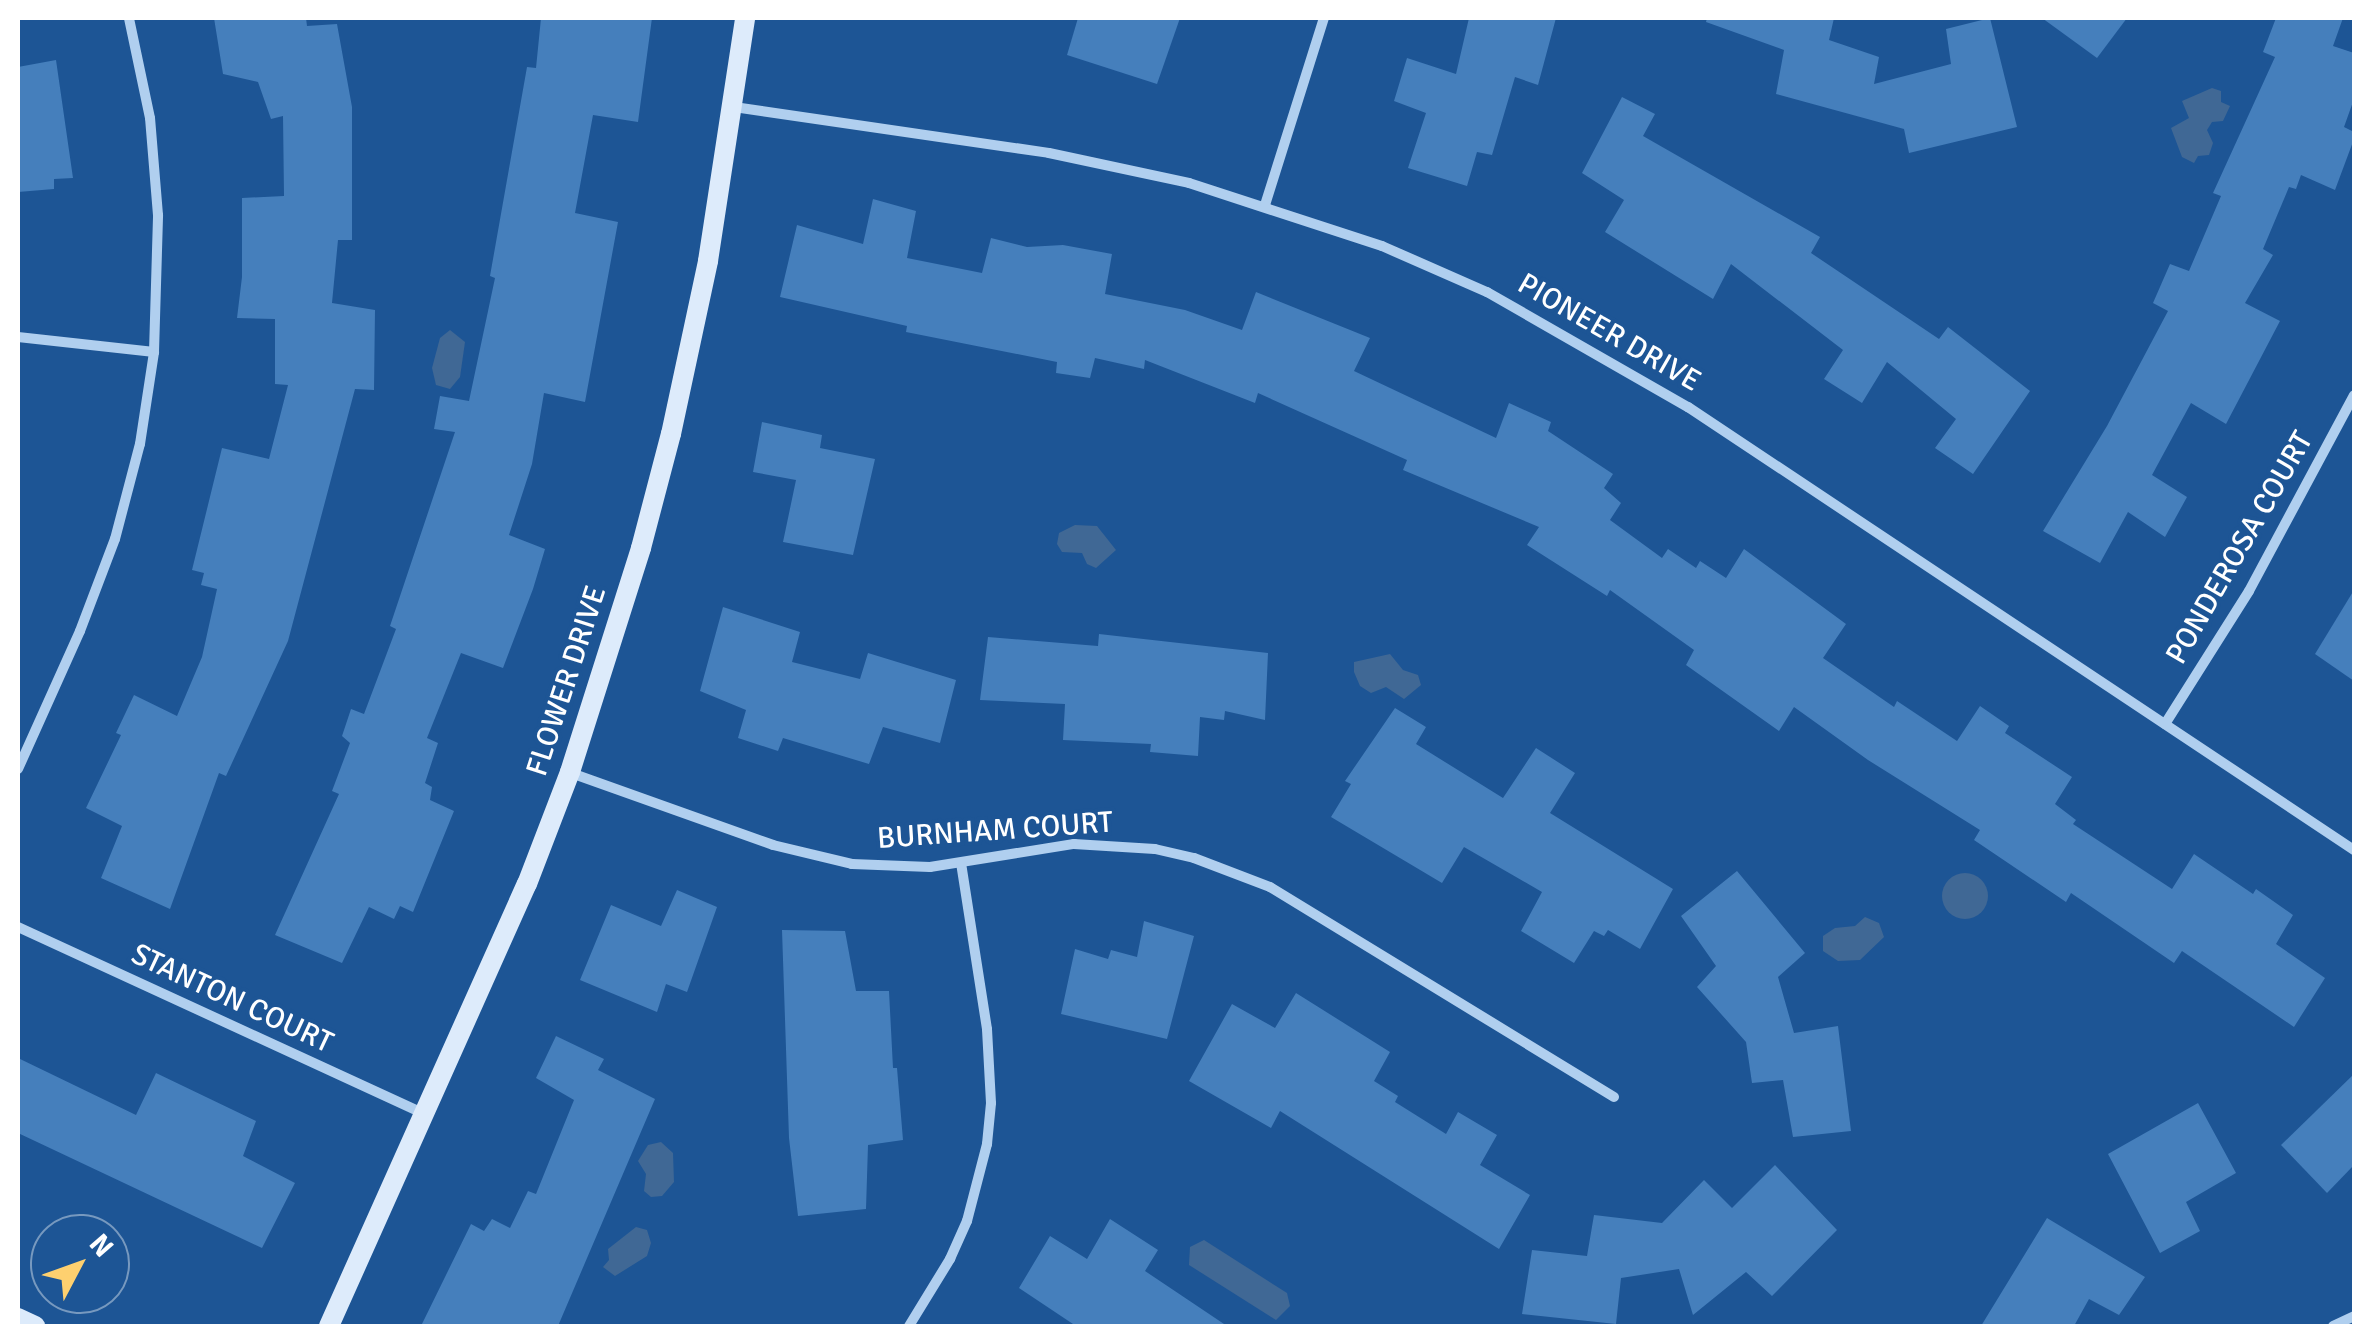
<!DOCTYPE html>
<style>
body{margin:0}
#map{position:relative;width:2372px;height:1344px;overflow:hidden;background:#1d5595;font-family:Signika,sans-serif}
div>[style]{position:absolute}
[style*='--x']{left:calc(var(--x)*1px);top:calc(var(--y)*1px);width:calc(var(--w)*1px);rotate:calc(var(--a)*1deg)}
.water>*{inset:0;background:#406895}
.round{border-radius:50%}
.building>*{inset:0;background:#457fbc}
.street>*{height:10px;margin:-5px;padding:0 5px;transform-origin:5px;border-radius:5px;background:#b0cfef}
.secondary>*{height:20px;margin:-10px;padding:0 10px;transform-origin:10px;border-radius:10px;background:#ddebfb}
span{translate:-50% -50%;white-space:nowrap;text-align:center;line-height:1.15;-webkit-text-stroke:8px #1d5595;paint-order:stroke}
.street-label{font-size:30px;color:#fff}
.frame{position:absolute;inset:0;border:20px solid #fff;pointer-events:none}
.north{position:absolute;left:30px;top:1214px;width:100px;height:100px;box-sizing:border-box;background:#1d5595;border:2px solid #7799bf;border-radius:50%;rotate:49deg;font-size:28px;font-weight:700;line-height:40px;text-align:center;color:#fff}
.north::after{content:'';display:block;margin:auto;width:35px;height:45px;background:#fed06f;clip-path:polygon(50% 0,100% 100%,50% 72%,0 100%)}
</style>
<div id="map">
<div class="water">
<div style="clip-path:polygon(2212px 88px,2221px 91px,2221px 102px,2230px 106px,2223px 121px,2212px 122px,2207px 130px,2213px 143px,2209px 155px,2198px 156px,2194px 163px,2182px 157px,2171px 128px,2189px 118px,2182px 101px)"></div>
<div style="clip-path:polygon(450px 330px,465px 342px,460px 377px,450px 389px,436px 385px,432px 368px,440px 338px)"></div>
<div style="clip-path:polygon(1075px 525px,1097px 526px,1116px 550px,1096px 568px,1087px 564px,1082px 553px,1062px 552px,1057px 544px,1059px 533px)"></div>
<div style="clip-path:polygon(1390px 654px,1403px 670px,1418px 675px,1421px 685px,1404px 699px,1386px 687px,1371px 693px,1360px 686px,1354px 672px,1354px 662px)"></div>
<div class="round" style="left:1942px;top:873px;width:46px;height:46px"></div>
<div style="clip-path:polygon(1865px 917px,1879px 923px,1884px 937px,1860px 960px,1838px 961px,1823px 951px,1823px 936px,1835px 928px,1855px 926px)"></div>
<div style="clip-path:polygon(661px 1142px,673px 1153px,674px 1182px,662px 1196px,651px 1197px,644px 1191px,646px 1174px,638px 1161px,648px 1145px)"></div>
<div style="clip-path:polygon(636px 1227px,647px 1230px,651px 1243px,647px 1256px,615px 1276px,603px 1267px,609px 1260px,608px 1249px)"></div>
<div style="clip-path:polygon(1204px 1240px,1287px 1293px,1290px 1306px,1276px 1320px,1189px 1265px,1190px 1247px)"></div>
</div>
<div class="building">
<div style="clip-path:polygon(214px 18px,306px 18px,307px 26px,337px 24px,352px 107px,352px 240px,338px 240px,332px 303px,375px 310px,374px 390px,355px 389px,288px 641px,226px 776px,219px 773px,170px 909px,101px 878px,122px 826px,86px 808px,121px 735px,116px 733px,134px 695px,177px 716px,202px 657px,217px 589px,201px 585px,204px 573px,192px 570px,222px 448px,269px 459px,288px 385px,275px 384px,275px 319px,237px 318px,242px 277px,242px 198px,284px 196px,283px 116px,271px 119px,258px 82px,223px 74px)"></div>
<div style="clip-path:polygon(541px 18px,652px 18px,638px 122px,593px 115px,575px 213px,618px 222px,585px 402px,544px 393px,532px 464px,509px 535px,545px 549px,533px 589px,503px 668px,461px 653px,427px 738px,438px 743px,425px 783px,432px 787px,430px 800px,454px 811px,413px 912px,400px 906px,394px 919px,369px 907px,342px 963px,275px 935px,339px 794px,332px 791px,350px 743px,342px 736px,351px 709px,364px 714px,396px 629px,390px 626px,455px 432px,434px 429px,440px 396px,469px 401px,495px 278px,490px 276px,527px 67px,536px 68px)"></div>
<div style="clip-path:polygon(1078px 18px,1180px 18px,1157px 84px,1067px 55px)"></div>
<div style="clip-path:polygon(1469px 18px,1556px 18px,1538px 85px,1515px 77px,1492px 155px,1477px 152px,1467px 186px,1408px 168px,1426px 113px,1394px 101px,1407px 58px,1456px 74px)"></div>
<div style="clip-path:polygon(1707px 18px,1834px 18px,1829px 40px,1879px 57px,1874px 84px,1951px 64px,1946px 29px,1990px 18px,2017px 127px,1909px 153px,1904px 129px,1776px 94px,1784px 50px,1706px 22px)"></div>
<div style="clip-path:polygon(2042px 18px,2127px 18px,2097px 58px)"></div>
<div style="clip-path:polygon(2276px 18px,2343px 18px,2333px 46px,2354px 53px,2354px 99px,2344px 127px,2354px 132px,2354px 139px,2335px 190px,2301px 175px,2296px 189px,2289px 187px,2263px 249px,2273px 255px,2245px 303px,2280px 321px,2226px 424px,2191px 403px,2152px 475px,2187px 497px,2165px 537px,2128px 512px,2100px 563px,2043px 531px,2107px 426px,2168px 311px,2153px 303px,2170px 264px,2189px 271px,2221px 196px,2213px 193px,2275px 57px,2263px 52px)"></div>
<div style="clip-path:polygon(56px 60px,73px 178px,54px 179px,54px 189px,18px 192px,18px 67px)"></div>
<div style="clip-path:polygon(1622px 97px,1655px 114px,1643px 136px,1820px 237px,1811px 253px,1939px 339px,1948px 327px,2030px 391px,1973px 474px,1935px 448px,1956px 419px,1887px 362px,1862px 403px,1824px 379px,1843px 350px,1731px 264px,1713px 299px,1605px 232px,1624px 200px,1582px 173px)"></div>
<div style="clip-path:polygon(873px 199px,916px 211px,907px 258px,982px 273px,991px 238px,1027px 247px,1063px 245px,1112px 254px,1105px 294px,1185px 310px,1242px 330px,1256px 292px,1370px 338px,1354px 371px,1496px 438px,1509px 403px,1551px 422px,1548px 431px,1613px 474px,1604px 488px,1621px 503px,1610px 520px,1662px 558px,1668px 549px,1696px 568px,1700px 561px,1726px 578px,1744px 549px,1846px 624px,1823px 658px,1894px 707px,1897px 701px,1957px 741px,1980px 706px,2009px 726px,2005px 733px,2072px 777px,2055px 804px,2076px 820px,2073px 824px,2172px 889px,2194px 854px,2253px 894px,2256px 889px,2293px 915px,2276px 944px,2325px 978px,2294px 1027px,2182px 951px,2174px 963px,2071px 893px,2066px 902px,1974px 840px,1980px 830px,1868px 760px,1794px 707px,1779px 731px,1686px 665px,1694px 650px,1610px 590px,1607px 596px,1527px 545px,1539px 527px,1403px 470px,1407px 460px,1258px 393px,1255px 403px,1145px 360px,1144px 369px,1095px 358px,1090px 378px,1056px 373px,1057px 362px,906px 332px,907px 326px,780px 297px,797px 225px,863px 244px)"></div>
<div style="clip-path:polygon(762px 422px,822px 435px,820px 448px,875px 459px,853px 555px,783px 542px,796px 480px,753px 472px)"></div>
<div style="clip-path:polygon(2354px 590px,2354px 681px,2315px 654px)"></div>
<div style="clip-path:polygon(723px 607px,800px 632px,792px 662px,860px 679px,868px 653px,956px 680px,940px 743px,883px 727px,869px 764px,783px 738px,778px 751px,738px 738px,746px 710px,700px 691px)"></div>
<div style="clip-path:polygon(1099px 634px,1268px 653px,1265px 720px,1225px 711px,1224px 720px,1200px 717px,1198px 756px,1150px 752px,1151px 744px,1063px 740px,1065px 704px,980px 700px,988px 637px,1098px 646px)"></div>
<div style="clip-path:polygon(1395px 708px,1426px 727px,1416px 744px,1503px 798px,1536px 748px,1575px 773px,1550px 813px,1673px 889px,1640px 949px,1608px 930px,1604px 936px,1594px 931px,1574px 963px,1521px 931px,1542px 892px,1464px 847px,1442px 883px,1331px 817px,1351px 784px,1345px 781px)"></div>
<div style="clip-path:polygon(1737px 871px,1805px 953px,1778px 977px,1794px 1033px,1838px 1026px,1851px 1131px,1793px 1137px,1783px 1080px,1752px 1083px,1746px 1042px,1697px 987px,1716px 966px,1681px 916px)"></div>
<div style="clip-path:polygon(677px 890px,717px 907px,687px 992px,666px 984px,657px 1012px,580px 980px,611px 905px,661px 926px)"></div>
<div style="clip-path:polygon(1144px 921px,1194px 936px,1167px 1039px,1061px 1014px,1075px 949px,1108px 959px,1111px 950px,1137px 957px)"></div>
<div style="clip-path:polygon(782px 930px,845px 931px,856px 991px,889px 991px,893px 1068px,897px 1068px,903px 1140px,868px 1145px,866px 1209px,798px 1216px,789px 1138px)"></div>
<div style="clip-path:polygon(1296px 993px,1390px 1052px,1374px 1081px,1398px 1096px,1395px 1102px,1446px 1134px,1458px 1112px,1497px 1135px,1480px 1165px,1530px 1195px,1499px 1249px,1280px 1111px,1271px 1128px,1189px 1081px,1232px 1004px,1275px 1028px)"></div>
<div style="clip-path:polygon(556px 1036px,604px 1059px,598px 1070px,655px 1099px,558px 1326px,421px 1326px,471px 1224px,484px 1231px,492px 1219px,510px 1228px,528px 1191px,536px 1194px,574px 1100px,536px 1078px)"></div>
<div style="clip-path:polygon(18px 1058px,136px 1115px,156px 1073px,256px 1121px,243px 1156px,295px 1183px,262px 1248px,18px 1133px)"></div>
<div style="clip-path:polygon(2354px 1074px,2354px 1165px,2327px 1193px,2281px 1145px)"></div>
<div style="clip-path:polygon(2198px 1103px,2236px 1173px,2186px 1202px,2200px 1231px,2160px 1253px,2108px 1154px)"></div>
<div style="clip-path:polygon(1775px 1165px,1837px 1230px,1772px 1296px,1746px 1272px,1693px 1315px,1679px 1269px,1621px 1278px,1616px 1324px,1522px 1314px,1532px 1250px,1587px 1256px,1594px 1215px,1662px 1223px,1704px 1180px,1732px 1208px)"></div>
<div style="clip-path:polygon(2047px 1218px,2145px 1277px,2119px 1315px,2089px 1299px,2074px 1326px,1981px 1326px)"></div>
<div style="clip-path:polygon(1110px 1219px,1158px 1250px,1145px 1271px,1227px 1326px,1076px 1326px,1019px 1288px,1050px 1236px,1087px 1259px)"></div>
</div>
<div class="street">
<div style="--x:734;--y:107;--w:318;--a:8.3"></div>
<div style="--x:1049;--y:153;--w:143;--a:12.1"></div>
<div style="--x:1189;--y:183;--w:203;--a:18.1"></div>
<div style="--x:1382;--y:246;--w:115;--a:23.7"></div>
<div style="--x:1487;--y:292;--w:232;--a:29.8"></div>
<div style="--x:1688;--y:407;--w:800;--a:33.63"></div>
<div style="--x:1265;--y:205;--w:196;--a:-72.5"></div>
<div style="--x:18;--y:337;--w:137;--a:6.3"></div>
<div style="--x:2165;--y:724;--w:157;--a:-57.7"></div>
<div style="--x:2249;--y:591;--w:222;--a:-61.8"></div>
<div style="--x:18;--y:769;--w:151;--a:-65.8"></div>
<div style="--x:80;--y:631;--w:98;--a:-69.2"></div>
<div style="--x:115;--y:539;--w:98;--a:-75.3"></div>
<div style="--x:140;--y:444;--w:93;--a:-81.3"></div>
<div style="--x:154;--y:352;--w:137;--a:-88.3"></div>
<div style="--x:158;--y:215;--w:97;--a:-94.7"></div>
<div style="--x:150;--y:118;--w:102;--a:-101.9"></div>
<div style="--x:571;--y:773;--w:214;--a:19.6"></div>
<div style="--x:773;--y:845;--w:81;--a:13.5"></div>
<div style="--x:852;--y:864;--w:78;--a:2.2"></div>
<div style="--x:930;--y:867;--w:146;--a:-9.1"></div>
<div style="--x:1074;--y:844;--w:81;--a:3.5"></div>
<div style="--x:1155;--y:849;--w:40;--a:13"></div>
<div style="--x:1194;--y:858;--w:81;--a:20.9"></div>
<div style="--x:1270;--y:887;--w:403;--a:31.4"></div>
<div style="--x:18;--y:927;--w:449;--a:24.7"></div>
<div style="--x:909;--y:1326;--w:79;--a:-58.5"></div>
<div style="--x:950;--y:1259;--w:42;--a:-65.9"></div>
<div style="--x:967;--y:1221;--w:80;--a:-75.4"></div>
<div style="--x:987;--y:1144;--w:41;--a:-84.4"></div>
<div style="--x:991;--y:1103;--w:74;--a:-93.1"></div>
<div style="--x:987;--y:1029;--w:168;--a:-98.9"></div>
<div style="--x:2333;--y:1326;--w:23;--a:-25"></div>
</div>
<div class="secondary">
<div style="--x:18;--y:1318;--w:19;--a:25"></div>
<div style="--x:329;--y:1326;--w:484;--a:-65.9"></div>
<div style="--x:527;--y:884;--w:120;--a:-69"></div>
<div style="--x:570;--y:772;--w:235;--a:-72.4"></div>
<div style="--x:641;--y:548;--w:118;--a:-75.3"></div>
<div style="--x:671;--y:434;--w:177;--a:-77.9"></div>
<div style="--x:708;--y:261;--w:246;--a:-81.3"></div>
</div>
<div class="street-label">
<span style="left:1609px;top:333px;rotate:30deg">PIONEER DRIVE</span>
<span style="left:2240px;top:548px;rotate:-60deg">PONDEROSA COURT</span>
<span style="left:567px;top:681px;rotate:-72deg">FLOWER DRIVE</span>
<span style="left:995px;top:831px;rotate:-4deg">BURNHAM COURT</span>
<span style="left:232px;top:999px;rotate:25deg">STANTON COURT</span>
</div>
<div class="frame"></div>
<div class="north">N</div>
</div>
